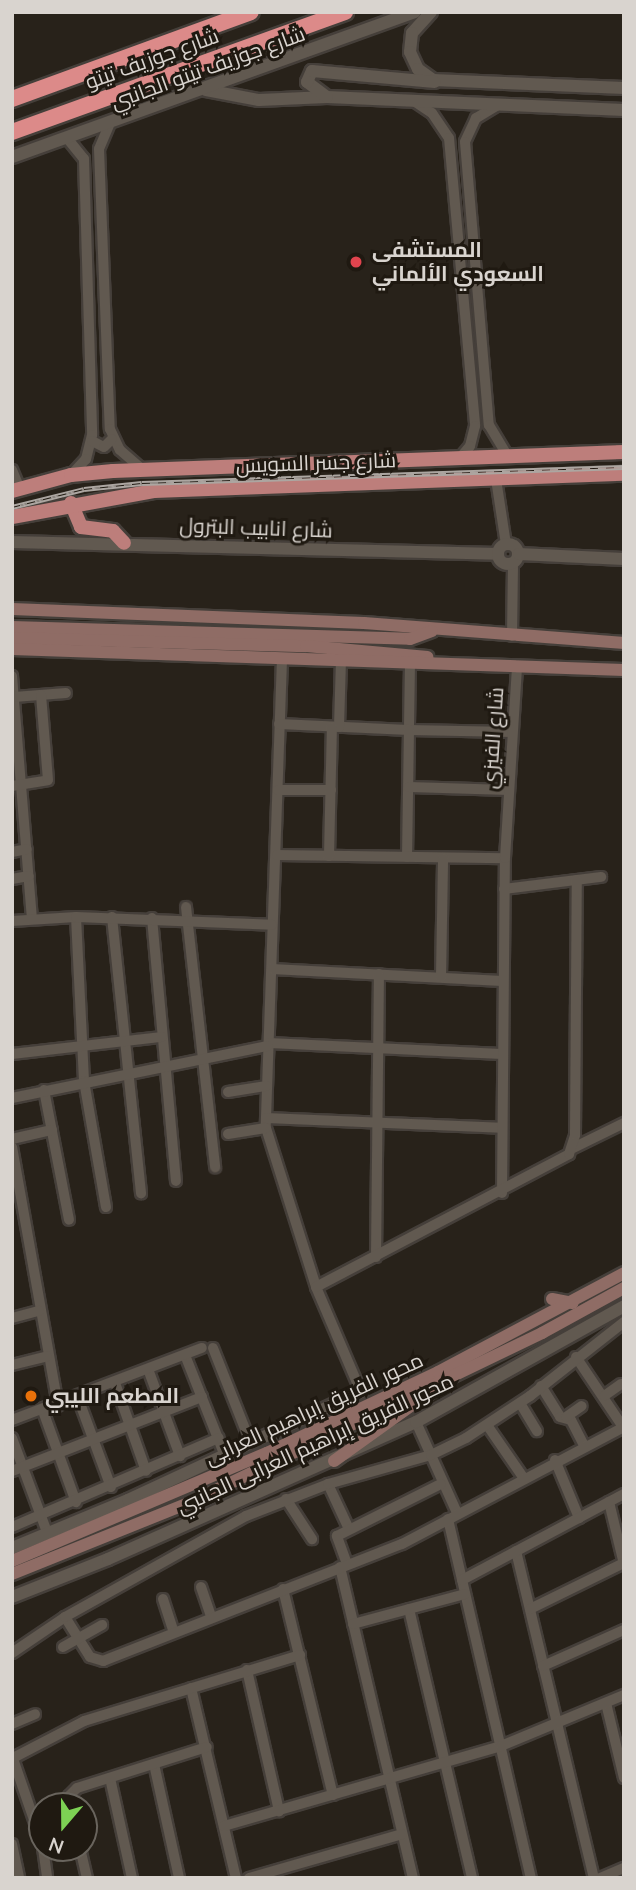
<!DOCTYPE html>
<meta charset="utf-8">
<style>
body{margin:0}
#map{position:relative;width:636px;height:1890px;overflow:hidden;background:#28221a;font-family:"Nunito Sans",Cairo,sans-serif}
div>[style]{position:absolute}
[style*='--x']{left:calc(var(--x)*1px);top:calc(var(--y)*1px);width:calc(var(--w)*1px);rotate:calc(var(--a)*1deg)}
.roads{filter:drop-shadow(2px 0 #453f3a) drop-shadow(-2px 0 #453f3a) drop-shadow(0 2px #453f3a) drop-shadow(0 -2px #453f3a)}
.minor>*{height:10px;margin:-5px;padding:0 5px;transform-origin:5px;border-radius:5px;background:#615950}
.tertiary>*{height:12px;margin:-6px;padding:0 6px;transform-origin:6px;border-radius:6px;background:#615950}
.tertiary>.ring{margin:-6px;padding:0;box-sizing:content-box;background:none;border:12px solid #615950;border-radius:50%}
.secondary>*{height:12px;margin:-6px;padding:0 6px;transform-origin:6px;border-radius:6px;background:#8f6c65}
.primary>*{height:14px;margin:-7px;padding:0 7px;transform-origin:7px;border-radius:7px;background:#bd7e7b}
.trunk>*{height:16px;margin:-8px;padding:0 8px;transform-origin:8px;border-radius:8px;background:#dc8a89}
.rail>*{height:5px;margin-top:-2.5px;transform-origin:0;background:repeating-linear-gradient(90deg,#1f1911 0 8px,#aca6a1 0 16px);box-sizing:border-box;border-block:2px solid #aca6a1}
.dots>*{width:19px;height:19px;translate:-50% -50%;box-sizing:border-box;border:4px solid #1f1911;border-radius:50%}
span{translate:-50% -50%;white-space:nowrap;text-align:center;line-height:1.15;-webkit-text-stroke:6px #1f1911;paint-order:stroke}
.street-label{font-size:21px;color:#d9d4cf}
.poi-label{font-size:21px;color:#d9d4cf;font-weight:700}
.left{translate:0 -50%;text-align:left}
.frame{position:absolute;inset:0;border:14px solid #d9d4cf;pointer-events:none}
.north{position:absolute;left:28px;top:1792px;width:70px;height:70px;box-sizing:border-box;background:#1f1911;border:2px solid #69645d;border-radius:50%;rotate:200deg;font-size:19px;font-weight:700;line-height:28px;text-align:center;color:#d9d4cf}
.north::after{content:'';display:block;margin:auto;width:24px;height:32px;background:#7dd154;clip-path:polygon(50% 0,100% 100%,50% 72%,0 100%)}
</style>
<div id="map">
<div class="roads">
<div class="minor">
<div style="--x:414;--y:101;--w:22;--a:34"></div>
<div style="--x:432;--y:113;--w:30;--a:56"></div>
<div style="--x:449;--y:138;--w:289;--a:84.8"></div>
<div style="--x:475;--y:426;--w:21;--a:104"></div>
<div style="--x:470;--y:446;--w:17;--a:130"></div>
<div style="--x:498;--y:105;--w:26;--a:149"></div>
<div style="--x:476;--y:118;--w:26;--a:115"></div>
<div style="--x:465;--y:142;--w:284;--a:85.2"></div>
<div style="--x:489;--y:425;--w:37;--a:59"></div>
<div style="--x:110;--y:123;--w:28;--a:113"></div>
<div style="--x:99;--y:149;--w:280;--a:87.8"></div>
<div style="--x:110;--y:429;--w:23;--a:65"></div>
<div style="--x:120;--y:450;--w:29;--a:41"></div>
<div style="--x:67;--y:138;--w:27;--a:51"></div>
<div style="--x:84;--y:159;--w:276;--a:88.3"></div>
<div style="--x:92;--y:435;--w:25;--a:104"></div>
<div style="--x:86;--y:459;--w:22;--a:133"></div>
<div style="--x:92;--y:441;--w:13;--a:27"></div>
<div style="--x:104;--y:447;--w:11;--a:-45"></div>
<div style="--x:12;--y:470;--w:21;--a:67"></div>
<div style="--x:496;--y:479;--w:66;--a:81.3"></div>
<div style="--x:512;--y:636;--w:72;--a:-89.2"></div>
<div style="--x:282;--y:659;--w:469;--a:92"></div>
<div style="--x:266;--y:1128;--w:167;--a:72.5"></div>
<div style="--x:316;--y:1287;--w:114;--a:66.8"></div>
<div style="--x:410;--y:663;--w:67;--a:90.9"></div>
<div style="--x:409;--y:730;--w:103;--a:1.1"></div>
<div style="--x:12;--y:676;--w:243;--a:85.3"></div>
<div style="--x:14;--y:697;--w:52;--a:-4.4"></div>
<div style="--x:279;--y:724;--w:130;--a:2.6"></div>
<div style="--x:409;--y:730;--w:127;--a:90.9"></div>
<div style="--x:339;--y:727;--w:66;--a:-88.3"></div>
<div style="--x:12;--y:786;--w:36;--a:-9"></div>
<div style="--x:48;--y:780;--w:85;--a:-94.7"></div>
<div style="--x:409;--y:787;--w:99;--a:1.7"></div>
<div style="--x:278;--y:790;--w:53;--a:0"></div>
<div style="--x:12;--y:852;--w:15;--a:-11"></div>
<div style="--x:277;--y:855;--w:228;--a:0.8"></div>
<div style="--x:329;--y:856;--w:129;--a:-88.7"></div>
<div style="--x:12;--y:879;--w:17;--a:-10"></div>
<div style="--x:504;--y:889;--w:98;--a:-7.1"></div>
<div style="--x:186;--y:907;--w:262;--a:83.6"></div>
<div style="--x:76;--y:917;--w:164;--a:87.2"></div>
<div style="--x:84;--y:1081;--w:128;--a:80.1"></div>
<div style="--x:112;--y:917;--w:278;--a:84"></div>
<div style="--x:152;--y:918;--w:264;--a:84.8"></div>
<div style="--x:12;--y:921;--w:64;--a:-3.6"></div>
<div style="--x:76;--y:917;--w:196;--a:2.3"></div>
<div style="--x:272;--y:969;--w:230;--a:3"></div>
<div style="--x:441;--y:977;--w:119;--a:-89"></div>
<div style="--x:269;--y:1043;--w:233;--a:2.7"></div>
<div style="--x:12;--y:1054;--w:151;--a:-6.5"></div>
<div style="--x:44;--y:1090;--w:132;--a:79.1"></div>
<div style="--x:228;--y:1092;--w:39;--a:-9"></div>
<div style="--x:12;--y:1098;--w:261;--a:-11.5"></div>
<div style="--x:266;--y:1118;--w:235;--a:2.4"></div>
<div style="--x:228;--y:1134;--w:38;--a:-9"></div>
<div style="--x:12;--y:1139;--w:41;--a:-12.7"></div>
<div style="--x:12;--y:1147;--w:263;--a:79.9"></div>
<div style="--x:573;--y:1148;--w:57;--a:-26.1"></div>
<div style="--x:502;--y:1193;--w:335;--a:-89.5"></div>
<div style="--x:505;--y:858;--w:192;--a:-86.4"></div>
<div style="--x:376;--y:1257;--w:283;--a:-89.4"></div>
<div style="--x:316;--y:1287;--w:286;--a:-27.7"></div>
<div style="--x:569;--y:1154;--w:20;--a:-72"></div>
<div style="--x:575;--y:1135;--w:255;--a:-89.6"></div>
<div style="--x:12;--y:1318;--w:28;--a:-15"></div>
<div style="--x:213;--y:1348;--w:103;--a:68.4"></div>
<div style="--x:185;--y:1355;--w:109;--a:68.4"></div>
<div style="--x:576;--y:1357;--w:84;--a:56.1"></div>
<div style="--x:12;--y:1365;--w:36;--a:-14"></div>
<div style="--x:148;--y:1369;--w:93;--a:69.8"></div>
<div style="--x:115;--y:1383;--w:93;--a:70.6"></div>
<div style="--x:541;--y:1386;--w:36;--a:58"></div>
<div style="--x:560;--y:1417;--w:11;--a:15"></div>
<div style="--x:571;--y:1420;--w:29;--a:63"></div>
<div style="--x:604;--y:1396;--w:21;--a:-35"></div>
<div style="--x:78;--y:1398;--w:95;--a:69.7"></div>
<div style="--x:520;--y:1403;--w:33;--a:59"></div>
<div style="--x:43;--y:1411;--w:97;--a:70.1"></div>
<div style="--x:566;--y:1417;--w:19;--a:-35"></div>
<div style="--x:12;--y:1420;--w:203;--a:-20.8"></div>
<div style="--x:416;--y:1422;--w:100;--a:65.7"></div>
<div style="--x:487;--y:1425;--w:63;--a:55.3"></div>
<div style="--x:12;--y:1438;--w:103;--a:69.6"></div>
<div style="--x:555;--y:1460;--w:63;--a:67.5"></div>
<div style="--x:12;--y:1471;--w:204;--a:-21.3"></div>
<div style="--x:328;--y:1484;--w:50;--a:65"></div>
<div style="--x:286;--y:1499;--w:48;--a:57"></div>
<div style="--x:609;--y:1502;--w:64;--a:76.4"></div>
<div style="--x:448;--y:1519;--w:368;--a:77"></div>
<div style="--x:12;--y:1527;--w:225;--a:-23.3"></div>
<div style="--x:516;--y:1551;--w:336;--a:76.6"></div>
<div style="--x:347;--y:1564;--w:30;--a:-110"></div>
<div style="--x:337;--y:1536;--w:116;--a:-26.6"></div>
<div style="--x:340;--y:1567;--w:319;--a:76.8"></div>
<div style="--x:462;--y:1580;--w:183;--a:-28"></div>
<div style="--x:201;--y:1587;--w:31;--a:71"></div>
<div style="--x:283;--y:1589;--w:212;--a:76.4"></div>
<div style="--x:163;--y:1599;--w:33;--a:72"></div>
<div style="--x:409;--y:1609;--w:276;--a:76.8"></div>
<div style="--x:530;--y:1609;--w:105;--a:-26.1"></div>
<div style="--x:65;--y:1617;--w:47;--a:58"></div>
<div style="--x:90;--y:1657;--w:14;--a:17"></div>
<div style="--x:103;--y:1661;--w:321;--a:-21.4"></div>
<div style="--x:402;--y:1544;--w:251;--a:-27.8"></div>
<div style="--x:353;--y:1624;--w:116;--a:-15"></div>
<div style="--x:63;--y:1647;--w:45;--a:-29.4"></div>
<div style="--x:12;--y:1653;--w:64;--a:-34.2"></div>
<div style="--x:65;--y:1617;--w:207;--a:-29.2"></div>
<div style="--x:246;--y:1516;--w:88;--a:-21.3"></div>
<div style="--x:328;--y:1484;--w:107;--a:-15.7"></div>
<div style="--x:431;--y:1455;--w:39;--a:-26"></div>
<div style="--x:466;--y:1438;--w:77;--a:-33.3"></div>
<div style="--x:530;--y:1396;--w:120;--a:-38.2"></div>
<div style="--x:543;--y:1666;--w:89;--a:-24"></div>
<div style="--x:247;--y:1670;--w:145;--a:77.2"></div>
<div style="--x:191;--y:1688;--w:195;--a:76.7"></div>
<div style="--x:606;--y:1703;--w:77;--a:76.5"></div>
<div style="--x:12;--y:1724;--w:25;--a:-23"></div>
<div style="--x:12;--y:1756;--w:92;--a:71"></div>
<div style="--x:13;--y:1758;--w:80;--a:-27.5"></div>
<div style="--x:84;--y:1721;--w:226;--a:-17"></div>
<div style="--x:154;--y:1764;--w:117;--a:77.6"></div>
<div style="--x:110;--y:1778;--w:102;--a:77.6"></div>
<div style="--x:69;--y:1806;--w:10;--a:-90"></div>
<div style="--x:69;--y:1796;--w:11;--a:-45"></div>
<div style="--x:77;--y:1788;--w:136;--a:-17.5"></div>
<div style="--x:224;--y:1826;--w:288;--a:-16.1"></div>
<div style="--x:501;--y:1746;--w:133;--a:-22.5"></div>
<div style="--x:12;--y:1844;--w:35;--a:78"></div>
<div style="--x:43;--y:1848;--w:30;--a:82"></div>
<div style="--x:80;--y:1848;--w:31;--a:77"></div>
<div style="--x:249;--y:1878;--w:159;--a:-16"></div>
<div style="--x:600;--y:1878;--w:26;--a:-23"></div>
</div>
<div class="tertiary">
<div style="--x:431;--y:12;--w:28;--a:132"></div>
<div style="--x:412;--y:33;--w:19;--a:96"></div>
<div style="--x:410;--y:52;--w:19;--a:65"></div>
<div style="--x:418;--y:69;--w:19;--a:36"></div>
<div style="--x:433;--y:80;--w:191;--a:2.4"></div>
<div style="--x:206;--y:90;--w:54;--a:10.7"></div>
<div style="--x:259;--y:100;--w:68;--a:-2.5"></div>
<div style="--x:327;--y:97;--w:297;--a:2.5"></div>
<div style="--x:327;--y:97;--w:25;--a:-143"></div>
<div style="--x:307;--y:82;--w:12;--a:-66"></div>
<div style="--x:312;--y:71;--w:123;--a:5.1"></div>
<div style="--x:12;--y:157;--w:428;--a:-19.8"></div>
<div style="--x:12;--y:542;--w:486;--a:1.4"></div>
<div class="ring" style="left:498px;top:544px;width:8px;height:8px"></div>
<div style="--x:519;--y:554;--w:105;--a:2.7"></div>
<div style="--x:12;--y:1548;--w:126;--a:-22.5"></div>
<div style="--x:128;--y:1500;--w:257;--a:-24.9"></div>
<div style="--x:12;--y:1597;--w:103;--a:-21.6"></div>
<div style="--x:108;--y:1559;--w:337;--a:-24"></div>
<div style="--x:416;--y:1422;--w:238;--a:-29.1"></div>
</div>
<div class="secondary">
<div style="--x:12;--y:609;--w:352;--a:2.3"></div>
<div style="--x:364;--y:623;--w:261;--a:4.4"></div>
<div style="--x:12;--y:627;--w:398;--a:1.7"></div>
<div style="--x:410;--y:639;--w:23;--a:-20"></div>
<div style="--x:12;--y:638;--w:294;--a:1.6"></div>
<div style="--x:306;--y:646;--w:122;--a:5.2"></div>
<div style="--x:12;--y:649;--w:612;--a:1.97"></div>
<div style="--x:552;--y:1299;--w:21;--a:11"></div>
<div style="--x:334;--y:1461;--w:122;--a:-35.6"></div>
<div style="--x:12;--y:1561;--w:277;--a:-23"></div>
<div style="--x:267;--y:1453;--w:189;--a:-25.3"></div>
<div style="--x:438;--y:1372;--w:211;--a:-28"></div>
<div style="--x:12;--y:1574;--w:193;--a:-21.9"></div>
<div style="--x:191;--y:1502;--w:390;--a:-25.7"></div>
<div style="--x:542;--y:1333;--w:94;--a:-28.8"></div>
</div>
<div class="primary">
<div style="--x:12;--y:491;--w:61;--a:-15.2"></div>
<div style="--x:71;--y:475;--w:42;--a:-5.4"></div>
<div style="--x:113;--y:471;--w:511;--a:-2.13"></div>
<div style="--x:71;--y:503;--w:26;--a:67"></div>
<div style="--x:81;--y:527;--w:32;--a:7"></div>
<div style="--x:113;--y:531;--w:16;--a:47"></div>
<div style="--x:12;--y:517;--w:144;--a:-10.4"></div>
<div style="--x:154;--y:491;--w:470;--a:-2.1"></div>
</div>
<div class="trunk">
<div style="--x:12;--y:99;--w:254;--a:-20"></div>
<div style="--x:12;--y:132;--w:354;--a:-19.8"></div>
</div>
</div>
<div class="rail">
<div style="--x:12;--y:507;--w:74;--a:-14"></div>
<div style="--x:84;--y:489;--w:58;--a:-5.9"></div>
<div style="--x:142;--y:483;--w:482;--a:-1.9"></div>
</div>
<div class="dots">
<div style="left:356px;top:262px;background:#e0444e"></div>
<div style="left:31px;top:1396px;background:#e8710a"></div>
</div>
<div class="street-label">
<span style="left:152px;top:59px;rotate:-20deg">شارع جوزيف تيتو</span>
<span style="left:208px;top:68px;rotate:-20deg">شارع جوزيف تيتو الجانبي</span>
<span style="left:316px;top:463px;rotate:-2deg">شارع جسر السويس</span>
<span style="left:256px;top:528px;rotate:2deg">شارع انابيب البترول</span>
<span style="left:493px;top:738px;rotate:-86deg">شارع الفيزي</span>
<span style="left:314px;top:1409px;rotate:-25deg">محور الفريق إبراهيم العرابى</span>
<span style="left:315px;top:1444px;rotate:-25deg">محور الفريق إبراهيم العرابى الجانبي</span>
</div>
<div class="poi-label">
<span class="left" style="left:372px;top:262px">المستشفى<br>السعودي الألماني</span>
<span class="left" style="left:45px;top:1396px">المطعم الليبي</span>
</div>
<div class="frame"></div>
<div class="north">N</div>
</div>
